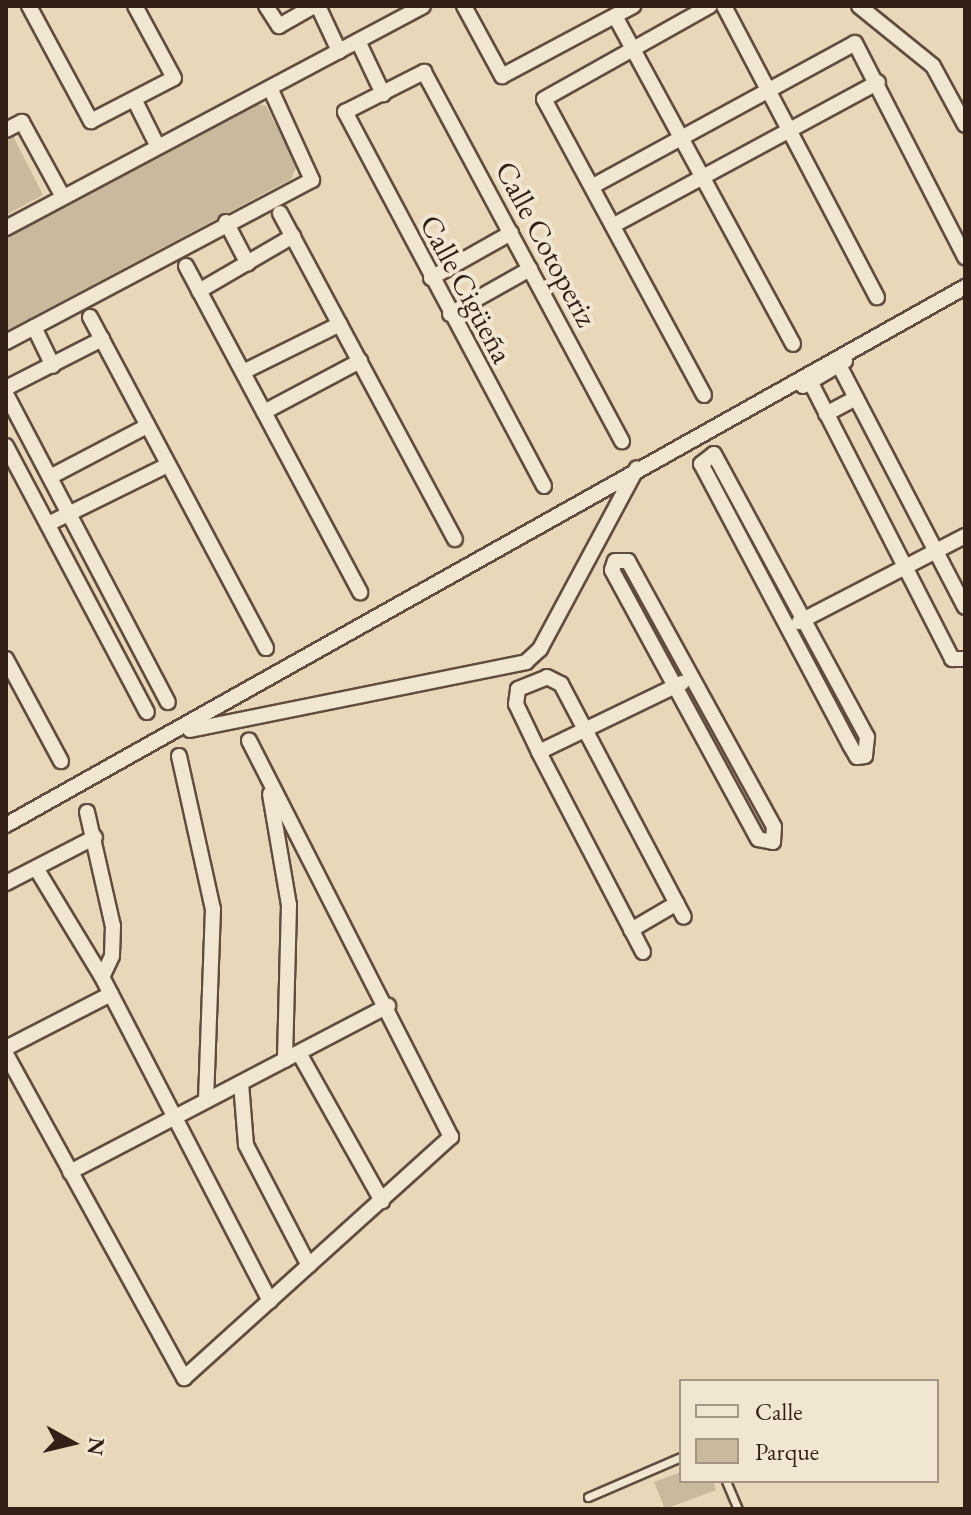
<!DOCTYPE html>
<meta charset="utf-8">
<style>
body{margin:0}
#map{position:relative;width:971px;height:1515px;overflow:hidden;background:#e8d8b9;font-family:"EB Garamond",serif}
div>[style]{position:absolute}
[style*='--x']{left:calc(var(--x)*1px);top:calc(var(--y)*1px);width:calc(var(--w)*1px);rotate:calc(var(--a)*1deg)}
.green>*{inset:0;background:#c9b99d}
.roads{filter:drop-shadow(2px 0 #604d3f) drop-shadow(-2px 0 #604d3f) drop-shadow(0 2px #604d3f) drop-shadow(0 -2px #604d3f)}
.service>*{height:7px;margin:-3.5px;padding:0 3.5px;transform-origin:3.5px;border-radius:3.5px;background:#f0e6d2}
.minor>*{height:14px;margin:-7px;padding:0 7px;transform-origin:7px;border-radius:7px;background:#f0e6d2}
span{translate:-50% -50%;white-space:nowrap;text-align:center;line-height:1.15;-webkit-text-stroke:8px #f0e6d2;paint-order:stroke}
.street-label{font-size:30px;color:#321f16}
.frame{position:absolute;inset:0;border:8px solid #321f16;pointer-events:none}
.legend{position:absolute;left:679px;top:1379px;width:260px;height:104px;box-sizing:border-box;background:#f0e6d2;border:2px solid #a49687;margin:0;padding:10px 14px;list-style:none;font-size:24px;color:#321f16}
.legend li{display:flex;align-items:center;gap:16px;height:40px}
.legend b{width:40px;border:2px solid #a49687}
.north{position:absolute;left:32px;top:1403px;width:80px;height:80px;-webkit-text-stroke:6px #f0e6d2;paint-order:stroke;rotate:98deg;font-size:22px;font-weight:700;line-height:32px;text-align:center;color:#321f16}
.north::after{content:'';display:block;margin:auto;width:28px;height:36px;background:#321f16;clip-path:polygon(50% 0,100% 100%,50% 72%,0 100%)}
</style>
<div id="map">
<div class="green">
<div style="clip-path:polygon(251px 103px,266px 106px,297px 165px,291px 179px,6px 331px,6px 236px)"></div>
<div style="clip-path:polygon(12px 134px,43px 195px,6px 215px,6px 138px)"></div>
<div style="clip-path:polygon(681px 1472px,681px 1481px,713px 1481px,716px 1490px,665px 1509px,654px 1482px)"></div>
</div>
<div class="roads">
<div class="service">
<div style="--x:726;--y:1481;--w:30;--a:67"></div>
<div style="--x:588;--y:1497;--w:101;--a:-23.3"></div>
</div>
<div class="minor">
<div style="--x:29;--y:6;--w:131;--a:61.7"></div>
<div style="--x:91;--y:121;--w:93;--a:-27.4"></div>
<div style="--x:174;--y:78;--w:82;--a:-118.4"></div>
<div style="--x:266;--y:6;--w:24;--a:57"></div>
<div style="--x:279;--y:26;--w:40;--a:-29.7"></div>
<div style="--x:318;--y:6;--w:50;--a:65"></div>
<div style="--x:464;--y:6;--w:80;--a:61.5"></div>
<div style="--x:502;--y:76;--w:149;--a:-28.1"></div>
<div style="--x:724;--y:6;--w:329;--a:62.3"></div>
<div style="--x:859;--y:6;--w:95;--a:39"></div>
<div style="--x:933;--y:66;--w:67;--a:61.5"></div>
<div style="--x:615;--y:16;--w:373;--a:61.5"></div>
<div style="--x:358;--y:41;--w:59;--a:64.7"></div>
<div style="--x:135;--y:101;--w:51;--a:63.4"></div>
<div style="--x:6;--y:130;--w:18;--a:-27"></div>
<div style="--x:22;--y:122;--w:85;--a:61.3"></div>
<div style="--x:593;--y:186;--w:298;--a:-28.6"></div>
<div style="--x:855;--y:43;--w:241;--a:62.8"></div>
<div style="--x:280;--y:213;--w:370;--a:61.8"></div>
<div style="--x:226;--y:222;--w:47;--a:62.4"></div>
<div style="--x:614;--y:225;--w:300;--a:-28.4"></div>
<div style="--x:6;--y:228;--w:472;--a:-28"></div>
<div style="--x:186;--y:266;--w:370;--a:61.9"></div>
<div style="--x:431;--y:278;--w:92;--a:-29.4"></div>
<div style="--x:199;--y:291;--w:109;--a:-30.3"></div>
<div style="--x:450;--y:314;--w:92;--a:-29.4"></div>
<div style="--x:90;--y:317;--w:375;--a:62"></div>
<div style="--x:34;--y:327;--w:43;--a:64"></div>
<div style="--x:6;--y:342;--w:346;--a:-27.9"></div>
<div style="--x:312;--y:180;--w:101;--a:-114.5"></div>
<div style="--x:841;--y:369;--w:268;--a:62.5"></div>
<div style="--x:243;--y:372;--w:108;--a:-26.3"></div>
<div style="--x:812;--y:385;--w:308;--a:62.9"></div>
<div style="--x:952;--y:659;--w:13;--a:0"></div>
<div style="--x:803;--y:386;--w:49;--a:-30.8"></div>
<div style="--x:6;--y:388;--w:108;--a:-27"></div>
<div style="--x:6;--y:394;--w:348;--a:62.3"></div>
<div style="--x:704;--y:395;--w:336;--a:-118.4"></div>
<div style="--x:544;--y:99;--w:190;--a:-29.3"></div>
<div style="--x:264;--y:412;--w:109;--a:-28"></div>
<div style="--x:826;--y:414;--w:34;--a:-28"></div>
<div style="--x:6;--y:446;--w:301;--a:62.1"></div>
<div style="--x:714;--y:454;--w:322;--a:61.6"></div>
<div style="--x:867;--y:737;--w:19;--a:96"></div>
<div style="--x:865;--y:756;--w:8;--a:173"></div>
<div style="--x:857;--y:757;--w:14;--a:-120"></div>
<div style="--x:850;--y:745;--w:318;--a:-117.9"></div>
<div style="--x:701;--y:464;--w:16;--a:-38"></div>
<div style="--x:50;--y:477;--w:110;--a:-27.7"></div>
<div style="--x:544;--y:486;--w:424;--a:-118"></div>
<div style="--x:345;--y:112;--w:89;--a:-26.9"></div>
<div style="--x:424;--y:72;--w:419;--a:61.8"></div>
<div style="--x:48;--y:524;--w:134;--a:-26.2"></div>
<div style="--x:615;--y:561;--w:13;--a:0"></div>
<div style="--x:628;--y:561;--w:303;--a:61.2"></div>
<div style="--x:774;--y:827;--w:15;--a:94"></div>
<div style="--x:773;--y:842;--w:15;--a:-169"></div>
<div style="--x:758;--y:839;--w:306;--a:-118.5"></div>
<div style="--x:612;--y:570;--w:9;--a:-72"></div>
<div style="--x:799;--y:622;--w:187;--a:-27.4"></div>
<div style="--x:6;--y:659;--w:116;--a:61.7"></div>
<div style="--x:190;--y:730;--w:343;--a:-11.4"></div>
<div style="--x:526;--y:662;--w:19;--a:-43"></div>
<div style="--x:540;--y:649;--w:205;--a:-61.8"></div>
<div style="--x:539;--y:752;--w:159;--a:-25.8"></div>
<div style="--x:179;--y:756;--w:157;--a:77.5"></div>
<div style="--x:213;--y:909;--w:192;--a:92.1"></div>
<div style="--x:270;--y:794;--w:113;--a:80.3"></div>
<div style="--x:289;--y:905;--w:155;--a:91.5"></div>
<div style="--x:87;--y:812;--w:117;--a:77.2"></div>
<div style="--x:113;--y:926;--w:30;--a:92"></div>
<div style="--x:112;--y:956;--w:23;--a:115"></div>
<div style="--x:6;--y:825;--w:1100;--a:-29.29"></div>
<div style="--x:36;--y:868;--w:127;--a:58.8"></div>
<div style="--x:102;--y:977;--w:365;--a:62.6"></div>
<div style="--x:6;--y:883;--w:100;--a:-27.3"></div>
<div style="--x:631;--y:930;--w:53;--a:-30.4"></div>
<div style="--x:643;--y:952;--w:225;--a:-117.5"></div>
<div style="--x:539;--y:752;--w:53;--a:-115.6"></div>
<div style="--x:516;--y:704;--w:15;--a:-82"></div>
<div style="--x:518;--y:689;--w:31;--a:-22"></div>
<div style="--x:547;--y:677;--w:16;--a:27"></div>
<div style="--x:561;--y:684;--w:263;--a:62.2"></div>
<div style="--x:6;--y:1048;--w:118;--a:-27.2"></div>
<div style="--x:299;--y:1053;--w:170;--a:60.7"></div>
<div style="--x:6;--y:1054;--w:370;--a:61.2"></div>
<div style="--x:184;--y:1378;--w:360;--a:-42.1"></div>
<div style="--x:451;--y:1137;--w:445;--a:-117"></div>
<div style="--x:241;--y:1083;--w:62;--a:85.4"></div>
<div style="--x:246;--y:1145;--w:136;--a:62.5"></div>
<div style="--x:70;--y:1172;--w:359;--a:-27.6"></div>
</div>
</div>
<div class="street-label">
<span style="left:546px;top:244px;rotate:62deg">Calle Cotoperiz</span>
<span style="left:466px;top:289px;rotate:62deg">Calle Cigüeña</span>
</div>
<div class="frame"></div>
<ul class="legend">
<li><b style="height:10px;background:#f0e6d2"></b>Calle</li>
<li><b style="height:22px;background:#c9b99d"></b>Parque</li>
</ul>
<div class="north">N</div>
</div>
